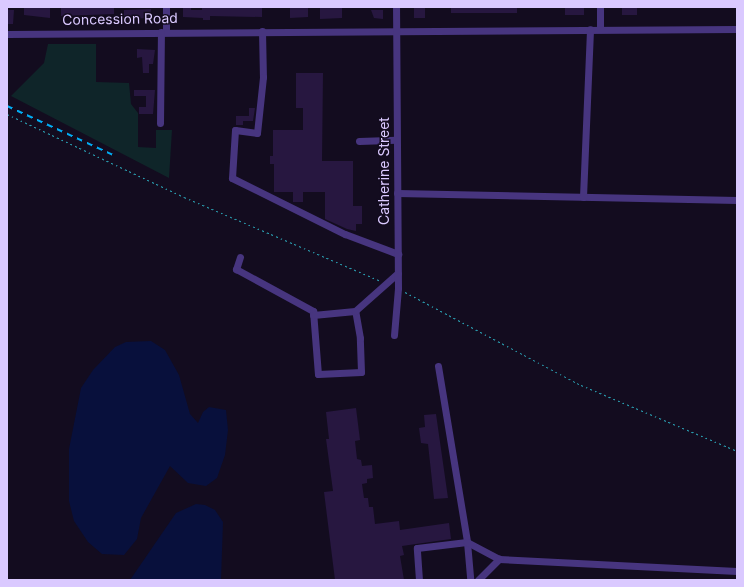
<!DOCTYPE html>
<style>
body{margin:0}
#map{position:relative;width:744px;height:587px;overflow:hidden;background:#130c1f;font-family:Inter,sans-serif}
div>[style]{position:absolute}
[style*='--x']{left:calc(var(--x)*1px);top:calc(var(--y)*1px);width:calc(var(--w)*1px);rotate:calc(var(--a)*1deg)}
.green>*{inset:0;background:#0f2529}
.water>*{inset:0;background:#08103c}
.building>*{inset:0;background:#271740}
.path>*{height:1px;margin-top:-0.5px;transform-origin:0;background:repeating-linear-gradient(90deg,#2aa0b2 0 2px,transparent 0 5px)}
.minor>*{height:7px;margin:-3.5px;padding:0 3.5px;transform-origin:3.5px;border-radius:3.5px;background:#47357f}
.rail>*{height:2px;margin-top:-1px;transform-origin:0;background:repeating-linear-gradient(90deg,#00acf4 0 6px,transparent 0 11px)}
span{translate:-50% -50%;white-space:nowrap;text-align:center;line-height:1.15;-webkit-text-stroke:3px #130c1f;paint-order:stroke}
.street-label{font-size:14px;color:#dac9ff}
.frame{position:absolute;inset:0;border:8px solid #dac9ff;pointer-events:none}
</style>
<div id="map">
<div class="green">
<div style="clip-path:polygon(48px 44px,96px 44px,96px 82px,129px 83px,131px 104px,138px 113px,138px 147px,156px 148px,156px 130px,172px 130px,169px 178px,11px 96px,44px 63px)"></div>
</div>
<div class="water">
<div style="clip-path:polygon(151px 341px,165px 350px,179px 375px,190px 414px,198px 423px,203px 412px,209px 407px,226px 410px,228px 430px,225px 455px,217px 478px,206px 486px,188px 483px,170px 466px,141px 518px,137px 539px,124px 555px,102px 554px,88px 542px,74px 521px,69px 501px,69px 449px,81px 388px,93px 370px,115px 347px,126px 342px)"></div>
<div style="clip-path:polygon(196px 504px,205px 505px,215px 510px,223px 522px,221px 580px,130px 580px,176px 513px)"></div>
</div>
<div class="building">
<div style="clip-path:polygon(50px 7px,50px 18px,24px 15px,24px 8px)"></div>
<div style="clip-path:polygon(61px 7px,114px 7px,114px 14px,61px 16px)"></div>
<div style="clip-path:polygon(183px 7px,191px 7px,191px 10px,202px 10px,202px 7px,262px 7px,262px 17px,210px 16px,210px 20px,203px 20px,203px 18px,183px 17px)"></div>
<div style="clip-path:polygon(290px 7px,308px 7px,308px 17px,290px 18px)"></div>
<div style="clip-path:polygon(320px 7px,342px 7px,342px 18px,320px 19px)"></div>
<div style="clip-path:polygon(414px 7px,425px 7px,425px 18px,414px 18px)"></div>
<div style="clip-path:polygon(451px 7px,517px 7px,517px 13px,451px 13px)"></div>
<div style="clip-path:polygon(565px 7px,584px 7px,584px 15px,565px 15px)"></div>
<div style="clip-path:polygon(622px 7px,637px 7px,637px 15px,622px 15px)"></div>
<div style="clip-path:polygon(151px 9px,150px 18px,124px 19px,124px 10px)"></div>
<div style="clip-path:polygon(7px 10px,14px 10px,13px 24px,7px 24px)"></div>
<div style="clip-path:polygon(371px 10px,383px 10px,383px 19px,374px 18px)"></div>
<div style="clip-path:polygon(137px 49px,155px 50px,153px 64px,149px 64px,149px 73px,143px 73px,142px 57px,137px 58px)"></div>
<div style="clip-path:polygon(296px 73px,323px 73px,322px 161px,353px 161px,353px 206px,362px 206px,362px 224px,356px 224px,356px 231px,347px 229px,325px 219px,325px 192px,303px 192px,303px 202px,293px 202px,293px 192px,274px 192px,274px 164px,270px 164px,270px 156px,273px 156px,273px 130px,303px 130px,303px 108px,296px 108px)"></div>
<div style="clip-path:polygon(134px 90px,155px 90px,153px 114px,139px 114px,139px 107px,146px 107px,146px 96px,134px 96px)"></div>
<div style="clip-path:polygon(249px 108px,255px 108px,253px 121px,243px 121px,243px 125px,236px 125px,236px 116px,249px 116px)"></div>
<div style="clip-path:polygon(356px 408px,360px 440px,355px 441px,357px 459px,361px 460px,362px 466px,372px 465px,373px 478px,367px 479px,367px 483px,362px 484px,364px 498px,368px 498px,369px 507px,373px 507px,375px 524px,399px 521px,400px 530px,449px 523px,451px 539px,402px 546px,404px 555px,400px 556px,404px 580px,335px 580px,324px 492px,333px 491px,326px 439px,329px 439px,326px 412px)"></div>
<div style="clip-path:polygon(436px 414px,448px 498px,434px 499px,428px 444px,421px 443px,419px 428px,425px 427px,424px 415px)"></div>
</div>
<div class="path">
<div style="--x:7;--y:114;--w:195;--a:25.1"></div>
<div style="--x:184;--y:197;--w:212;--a:23.1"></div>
<div style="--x:405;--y:292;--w:199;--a:27.9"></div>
<div style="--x:581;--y:385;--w:169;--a:22.9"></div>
</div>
<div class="minor">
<div style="--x:166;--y:7;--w:25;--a:90"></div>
<div style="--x:600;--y:7;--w:22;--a:90"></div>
<div style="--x:262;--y:31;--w:46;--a:88.8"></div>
<div style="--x:263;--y:77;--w:56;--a:96.1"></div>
<div style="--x:257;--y:133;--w:22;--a:-172"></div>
<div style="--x:235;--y:130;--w:48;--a:93.6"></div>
<div style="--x:232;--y:178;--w:126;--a:26.4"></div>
<div style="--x:345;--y:234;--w:57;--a:20.7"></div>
<div style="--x:7;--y:34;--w:730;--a:-0.39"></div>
<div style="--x:160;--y:123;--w:91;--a:-89.4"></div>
<div style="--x:359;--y:141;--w:37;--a:-2"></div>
<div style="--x:397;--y:193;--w:340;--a:1.2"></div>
<div style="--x:583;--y:197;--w:168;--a:-87.6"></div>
<div style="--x:240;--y:257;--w:13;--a:108"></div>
<div style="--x:236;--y:269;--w:88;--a:28.6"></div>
<div style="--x:313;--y:311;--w:63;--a:85.5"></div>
<div style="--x:318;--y:374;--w:43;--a:-2.7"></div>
<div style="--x:361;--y:372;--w:34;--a:-92"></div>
<div style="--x:360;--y:338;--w:27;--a:-100"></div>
<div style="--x:313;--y:315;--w:42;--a:-5.4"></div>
<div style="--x:355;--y:311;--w:57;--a:-41.5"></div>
<div style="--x:394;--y:335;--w:47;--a:-85.1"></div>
<div style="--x:398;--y:288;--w:281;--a:-90.4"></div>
<div style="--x:438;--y:366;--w:178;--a:80.6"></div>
<div style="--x:467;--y:542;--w:38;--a:85"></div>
<div style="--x:419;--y:580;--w:32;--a:-94"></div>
<div style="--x:417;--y:548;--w:50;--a:-6.8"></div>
<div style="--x:467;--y:542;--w:36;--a:28"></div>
<div style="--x:499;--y:559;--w:238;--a:2.9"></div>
<div style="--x:478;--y:580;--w:30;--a:-45"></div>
</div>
<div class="rail">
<div style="--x:7;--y:106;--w:119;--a:24.8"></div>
</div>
<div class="street-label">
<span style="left:120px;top:19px;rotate:-1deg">Concession Road</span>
<span style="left:384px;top:171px;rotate:-90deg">Catherine Street</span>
</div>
<div class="frame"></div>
</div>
